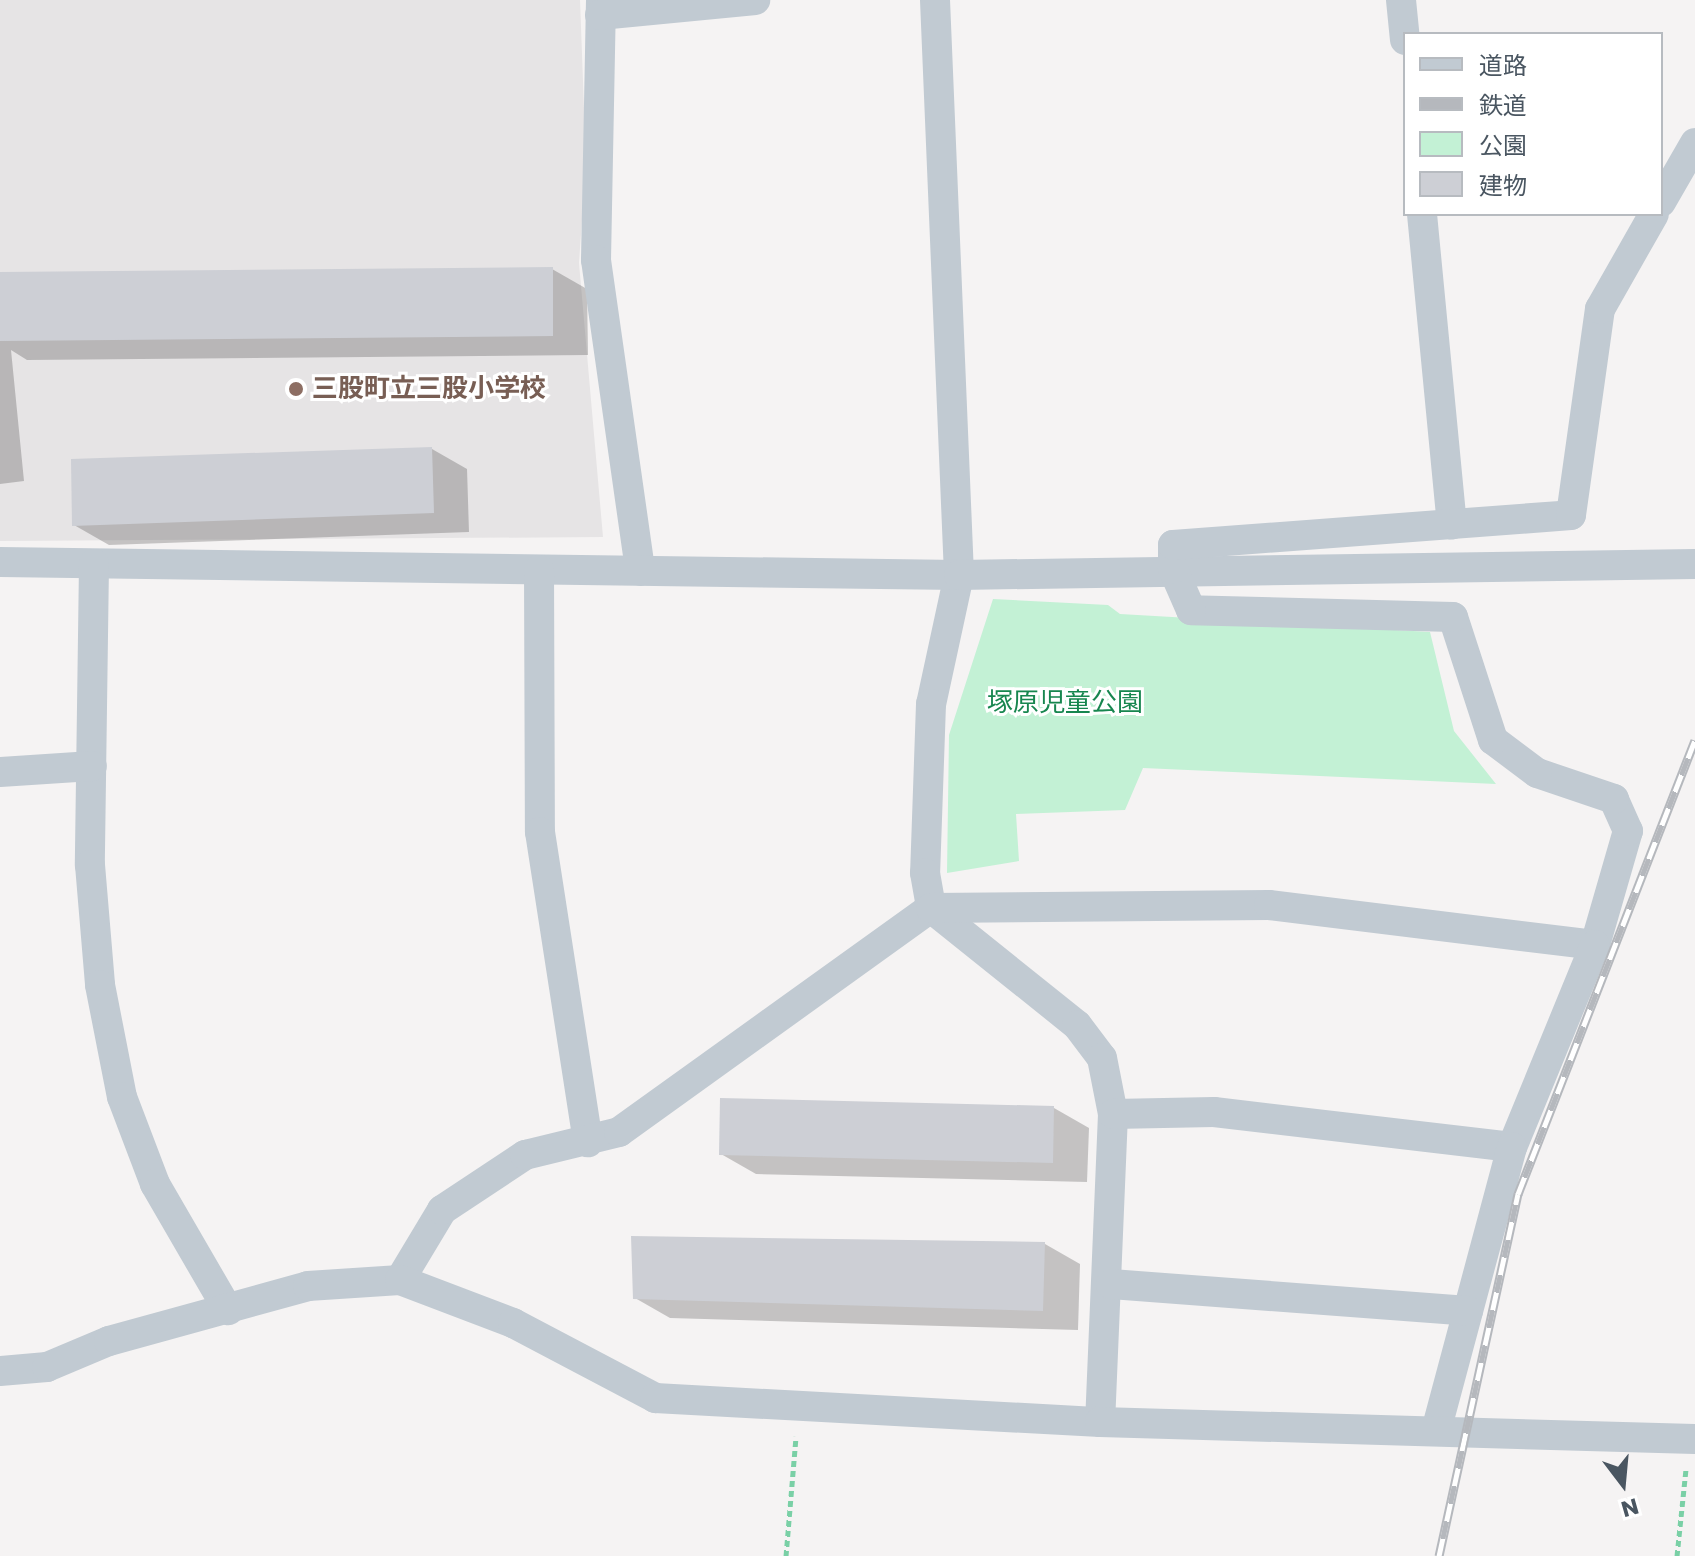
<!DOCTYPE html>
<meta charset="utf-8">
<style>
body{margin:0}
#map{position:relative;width:1695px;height:1556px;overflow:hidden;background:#f5f3f3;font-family:Poppins,"Noto Sans JP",sans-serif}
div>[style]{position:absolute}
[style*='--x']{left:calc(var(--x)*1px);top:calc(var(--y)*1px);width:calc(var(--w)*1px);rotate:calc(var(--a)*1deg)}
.education>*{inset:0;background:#e6e4e5}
.green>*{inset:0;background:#c3f1d5}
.shadow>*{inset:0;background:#0003}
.building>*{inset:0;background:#cdcfd5}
.path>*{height:5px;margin-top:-2.5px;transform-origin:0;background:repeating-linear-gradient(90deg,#7ad0a6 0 6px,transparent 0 10px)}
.minor>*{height:30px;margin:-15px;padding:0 15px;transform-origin:15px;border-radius:15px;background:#c1cad2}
.rail>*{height:9px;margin-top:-4.5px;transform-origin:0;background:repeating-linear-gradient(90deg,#fff 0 18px,#b5b8bd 0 36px);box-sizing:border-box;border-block:2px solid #b5b8bd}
.dots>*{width:22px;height:22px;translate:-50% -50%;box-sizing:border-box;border:4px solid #fff;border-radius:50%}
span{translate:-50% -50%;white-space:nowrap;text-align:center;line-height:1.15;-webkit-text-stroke:6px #fff;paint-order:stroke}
.education-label{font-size:26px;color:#785e54;font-weight:700}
.left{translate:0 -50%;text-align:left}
.park-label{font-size:26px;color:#17864f}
.legend{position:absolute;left:1403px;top:32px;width:260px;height:184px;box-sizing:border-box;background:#fff;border:2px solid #b7bbc0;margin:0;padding:10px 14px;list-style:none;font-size:24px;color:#4a5661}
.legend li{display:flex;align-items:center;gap:16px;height:40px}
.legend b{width:40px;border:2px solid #b7bbc0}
.north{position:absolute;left:1583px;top:1444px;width:80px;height:80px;-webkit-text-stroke:6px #fff;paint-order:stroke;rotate:164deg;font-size:22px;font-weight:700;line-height:32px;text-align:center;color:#4a5661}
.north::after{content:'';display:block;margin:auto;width:28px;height:36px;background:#4a5661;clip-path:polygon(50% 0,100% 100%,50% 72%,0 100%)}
</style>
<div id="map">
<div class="education">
<div style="clip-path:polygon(0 0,580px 0,586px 162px,579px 263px,603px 537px,0 541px)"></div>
</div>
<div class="green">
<div style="clip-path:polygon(993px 599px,1108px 605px,1120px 614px,1430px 632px,1454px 731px,1496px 784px,1143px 768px,1125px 810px,1016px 814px,1019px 861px,947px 873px,949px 735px)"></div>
</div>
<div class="shadow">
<div style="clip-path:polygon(552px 269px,587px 289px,588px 355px,27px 360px,11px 350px,24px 481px,0 484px,0 274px)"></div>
<div style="clip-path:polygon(432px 449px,467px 469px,469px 532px,109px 545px,74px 525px)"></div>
<div style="clip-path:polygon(1054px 1108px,1089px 1128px,1087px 1182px,756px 1174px,721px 1154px)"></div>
<div style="clip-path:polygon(1045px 1244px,1080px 1264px,1078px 1330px,670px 1318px,635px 1298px)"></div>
</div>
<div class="building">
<div style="clip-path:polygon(553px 267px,553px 336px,0 341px,0 272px)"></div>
<div style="clip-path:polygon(432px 447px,434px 513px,72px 526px,71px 459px)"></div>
<div style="clip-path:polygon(720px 1098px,1054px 1106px,1053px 1163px,719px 1155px)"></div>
<div style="clip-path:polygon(631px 1236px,1045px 1242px,1043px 1311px,633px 1299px)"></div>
</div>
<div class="path">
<div style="--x:786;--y:1556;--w:120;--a:-85.2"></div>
<div style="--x:1677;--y:1556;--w:87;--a:-84.1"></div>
</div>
<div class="minor">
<div style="--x:601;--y:0;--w:260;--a:91.1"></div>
<div style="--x:596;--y:260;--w:314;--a:81.9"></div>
<div style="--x:935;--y:0;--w:576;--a:87.61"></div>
<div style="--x:959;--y:575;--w:132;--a:102.2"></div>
<div style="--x:931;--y:704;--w:169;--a:92"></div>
<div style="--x:925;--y:873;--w:36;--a:80"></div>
<div style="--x:931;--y:908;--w:187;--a:38.7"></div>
<div style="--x:1077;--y:1025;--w:41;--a:52.9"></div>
<div style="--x:1102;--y:1058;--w:57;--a:78.9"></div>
<div style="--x:1113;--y:1114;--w:308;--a:92.4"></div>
<div style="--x:1401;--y:0;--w:40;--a:84.3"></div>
<div style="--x:600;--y:15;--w:156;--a:-5.5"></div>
<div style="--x:1661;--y:202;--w:68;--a:-60"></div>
<div style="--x:1422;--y:214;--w:312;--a:84.5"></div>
<div style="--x:0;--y:562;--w:959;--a:0.78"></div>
<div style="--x:959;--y:575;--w:736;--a:-0.86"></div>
<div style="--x:94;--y:564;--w:301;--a:90.8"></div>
<div style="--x:90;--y:865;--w:120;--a:85.2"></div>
<div style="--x:100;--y:985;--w:114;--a:78.9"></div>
<div style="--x:122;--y:1097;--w:93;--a:69.2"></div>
<div style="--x:155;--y:1184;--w:146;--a:59.9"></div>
<div style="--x:539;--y:570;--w:262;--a:89.8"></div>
<div style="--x:540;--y:832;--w:314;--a:81.2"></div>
<div style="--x:0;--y:772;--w:92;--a:-3.7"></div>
<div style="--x:1595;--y:945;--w:119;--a:-73.9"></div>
<div style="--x:1628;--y:831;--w:35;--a:-114"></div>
<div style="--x:1614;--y:799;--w:81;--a:-161.3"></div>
<div style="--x:1537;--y:773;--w:55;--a:-143.1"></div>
<div style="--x:1493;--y:740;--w:129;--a:-108"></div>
<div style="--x:1453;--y:617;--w:262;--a:-178.5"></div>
<div style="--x:1191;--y:610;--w:45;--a:-113.7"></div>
<div style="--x:1173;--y:569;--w:24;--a:-90"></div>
<div style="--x:1173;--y:545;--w:399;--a:-4.3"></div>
<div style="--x:1571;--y:515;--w:208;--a:-82"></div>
<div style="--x:1600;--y:309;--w:109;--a:-60.4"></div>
<div style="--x:1113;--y:1114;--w:101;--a:-1.1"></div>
<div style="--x:1214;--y:1112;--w:300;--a:6.7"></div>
<div style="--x:400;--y:1280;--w:82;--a:-59"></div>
<div style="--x:442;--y:1210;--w:100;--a:-33.5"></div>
<div style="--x:525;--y:1155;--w:97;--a:-13.7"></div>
<div style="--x:619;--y:1132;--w:384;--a:-35.7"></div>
<div style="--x:931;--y:908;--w:338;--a:-0.5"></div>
<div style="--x:1269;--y:905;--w:328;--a:7"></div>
<div style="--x:1595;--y:945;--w:218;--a:112.3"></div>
<div style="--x:1512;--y:1147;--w:293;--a:105"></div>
<div style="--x:1111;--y:1284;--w:358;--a:4.3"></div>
<div style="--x:0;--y:1371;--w:47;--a:-4.9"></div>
<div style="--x:47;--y:1367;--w:67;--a:-22.8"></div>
<div style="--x:109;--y:1341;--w:206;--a:-15.4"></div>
<div style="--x:308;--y:1286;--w:92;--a:-3.7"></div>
<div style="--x:400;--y:1280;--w:121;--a:20.8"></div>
<div style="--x:513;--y:1323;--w:161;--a:27.8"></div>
<div style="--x:655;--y:1398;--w:446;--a:3.1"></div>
<div style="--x:1100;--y:1422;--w:595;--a:1.64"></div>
</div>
<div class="rail">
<div style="--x:1439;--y:1556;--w:371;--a:-77.7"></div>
<div style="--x:1518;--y:1194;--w:487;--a:-68.7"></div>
</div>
<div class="dots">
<div style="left:296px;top:389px;background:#8d6e63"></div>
</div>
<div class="education-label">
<span class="left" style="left:312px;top:389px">三股町立三股小学校</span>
</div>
<div class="park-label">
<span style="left:1065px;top:703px">塚原児童公園</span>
</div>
<ul class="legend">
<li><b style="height:10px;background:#c1cad2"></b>道路</li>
<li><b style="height:10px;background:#b5b8bd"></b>鉄道</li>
<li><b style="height:22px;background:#c3f1d5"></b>公園</li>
<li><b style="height:22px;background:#cdcfd5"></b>建物</li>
</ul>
<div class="north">N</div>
</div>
